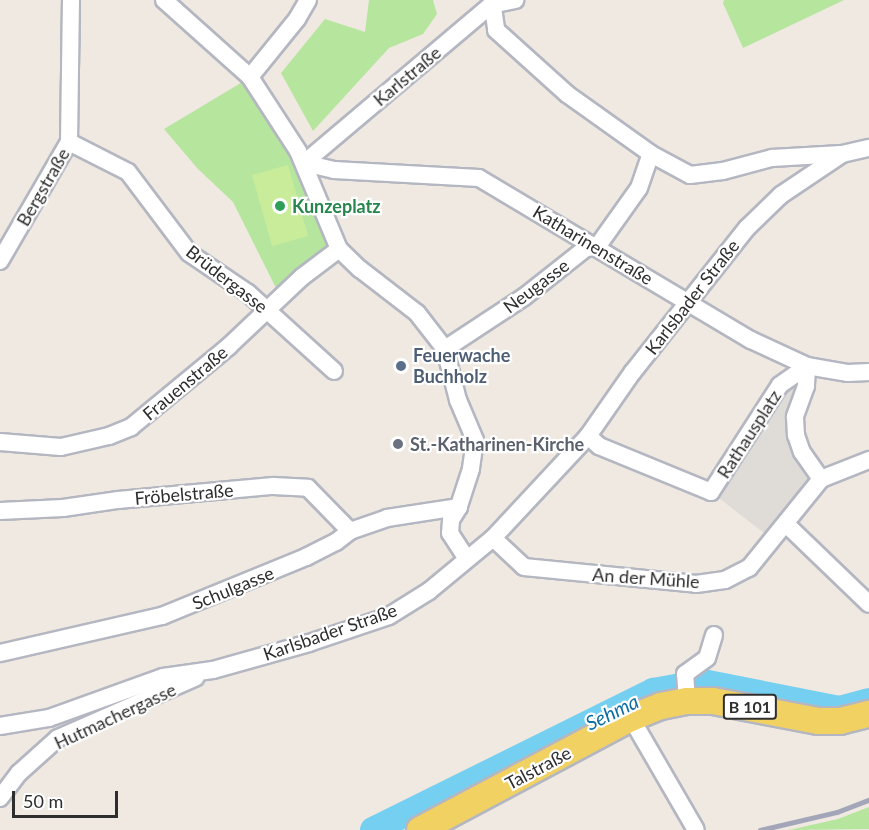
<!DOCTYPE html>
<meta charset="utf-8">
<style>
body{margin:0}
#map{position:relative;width:869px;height:830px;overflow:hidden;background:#efe9e1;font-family:Lato,sans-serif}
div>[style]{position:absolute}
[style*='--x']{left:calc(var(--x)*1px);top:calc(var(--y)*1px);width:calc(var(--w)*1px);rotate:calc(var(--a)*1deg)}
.green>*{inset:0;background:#b6e59e}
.pitch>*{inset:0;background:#c9ec9a}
.plaza>*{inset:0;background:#dfdcd8}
.river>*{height:26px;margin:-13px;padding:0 13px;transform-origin:13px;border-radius:13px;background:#75cff0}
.roads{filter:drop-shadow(2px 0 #b4b7c1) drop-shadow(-2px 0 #b4b7c1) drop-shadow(0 2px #b4b7c1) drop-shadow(0 -2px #b4b7c1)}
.street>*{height:16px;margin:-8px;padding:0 8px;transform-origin:8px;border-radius:8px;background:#fff}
.primary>*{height:26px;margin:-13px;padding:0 13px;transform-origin:13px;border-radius:13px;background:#f2d163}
.rail>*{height:4.5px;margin:-2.25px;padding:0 2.25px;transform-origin:2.25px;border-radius:2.25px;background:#a3a6b8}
.dots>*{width:16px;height:16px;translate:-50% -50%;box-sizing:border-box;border:3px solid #fff;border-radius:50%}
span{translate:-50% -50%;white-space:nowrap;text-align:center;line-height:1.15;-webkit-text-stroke:4.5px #fff;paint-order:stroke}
.shield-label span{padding:2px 4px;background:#fff;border:2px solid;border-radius:4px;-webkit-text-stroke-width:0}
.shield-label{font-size:16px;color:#2e2e2e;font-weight:700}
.street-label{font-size:18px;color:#2e2e2e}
.leisure-label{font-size:18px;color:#27864d;font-weight:700}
.left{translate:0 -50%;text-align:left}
.service-label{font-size:18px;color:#4e5e75;font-weight:700}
.worship-label{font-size:18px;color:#5b616d;font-weight:700}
.water-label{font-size:20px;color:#0d6fa3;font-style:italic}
.scale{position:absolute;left:12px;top:791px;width:106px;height:27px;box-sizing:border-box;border:3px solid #2e2e2e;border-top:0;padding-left:8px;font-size:18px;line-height:21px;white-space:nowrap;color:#2e2e2e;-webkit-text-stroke:4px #fff;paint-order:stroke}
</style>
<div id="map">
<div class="green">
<div style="clip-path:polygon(369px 0,433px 0,437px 14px,423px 34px,389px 48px,313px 131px,281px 73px,325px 19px,365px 32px)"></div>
<div style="clip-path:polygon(724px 0,844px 0,743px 48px,723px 3px)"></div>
<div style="clip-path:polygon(244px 81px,301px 165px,332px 243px,277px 290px,233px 202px,198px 169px,164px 129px)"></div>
<div style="clip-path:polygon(869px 807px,869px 829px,789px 830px,838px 819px)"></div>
</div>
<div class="pitch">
<div style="clip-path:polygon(288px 165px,308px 236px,272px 246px,252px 175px)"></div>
</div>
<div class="plaza">
<div style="clip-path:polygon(807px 366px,795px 418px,821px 479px,773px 540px,711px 492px,780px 385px)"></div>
</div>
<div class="river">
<div style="--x:373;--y:830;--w:313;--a:-26.4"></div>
<div style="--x:653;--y:691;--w:51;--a:-10.2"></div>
<div style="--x:703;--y:682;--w:139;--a:11.2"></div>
<div style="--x:839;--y:709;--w:31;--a:-15"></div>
</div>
<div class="roads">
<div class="street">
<div style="--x:164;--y:0;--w:115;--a:41.8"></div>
<div style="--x:250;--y:77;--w:88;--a:57"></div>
<div style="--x:298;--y:151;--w:106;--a:67.3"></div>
<div style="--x:339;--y:249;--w:29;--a:44"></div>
<div style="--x:360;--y:269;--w:72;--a:37.7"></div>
<div style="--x:417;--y:313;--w:46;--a:52.1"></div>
<div style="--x:445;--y:349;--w:53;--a:75.7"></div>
<div style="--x:458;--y:400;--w:43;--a:67"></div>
<div style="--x:475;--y:440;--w:29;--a:98"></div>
<div style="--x:471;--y:469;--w:40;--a:108"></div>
<div style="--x:459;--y:507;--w:15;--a:122"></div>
<div style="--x:451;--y:520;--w:13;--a:94"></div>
<div style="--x:450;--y:533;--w:31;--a:57"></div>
<div style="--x:492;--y:0;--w:30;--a:82"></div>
<div style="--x:496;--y:30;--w:96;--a:42"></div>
<div style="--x:567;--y:94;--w:103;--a:35.5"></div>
<div style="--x:651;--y:154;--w:44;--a:28.3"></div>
<div style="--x:690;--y:175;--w:33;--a:-7"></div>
<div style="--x:723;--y:171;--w:51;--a:-14.9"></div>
<div style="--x:772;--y:158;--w:69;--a:-3.3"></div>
<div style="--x:250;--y:77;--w:75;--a:-51"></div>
<div style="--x:297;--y:19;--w:22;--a:-60"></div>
<div style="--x:69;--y:142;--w:66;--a:27"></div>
<div style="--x:128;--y:172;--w:101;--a:53"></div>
<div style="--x:189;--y:253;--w:71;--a:34.1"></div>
<div style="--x:248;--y:293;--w:116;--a:42.2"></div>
<div style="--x:304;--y:163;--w:31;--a:13"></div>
<div style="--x:334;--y:170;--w:145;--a:3.2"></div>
<div style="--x:479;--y:178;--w:317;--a:30.8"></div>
<div style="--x:751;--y:340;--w:62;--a:24.9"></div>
<div style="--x:807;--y:366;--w:42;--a:9.7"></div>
<div style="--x:848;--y:373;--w:21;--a:-3"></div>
<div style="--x:304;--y:163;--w:245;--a:-40.2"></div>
<div style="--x:491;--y:5;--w:25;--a:-12"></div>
<div style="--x:0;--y:261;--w:138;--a:-59.9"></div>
<div style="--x:69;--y:142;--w:142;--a:-89.2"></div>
<div style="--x:445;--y:349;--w:95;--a:-33.4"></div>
<div style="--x:524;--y:297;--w:79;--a:-38.3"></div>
<div style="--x:586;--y:248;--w:11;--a:-5"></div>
<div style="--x:597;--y:247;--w:72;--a:-54.6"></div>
<div style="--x:639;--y:188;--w:36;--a:-71"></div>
<div style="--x:807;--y:366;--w:20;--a:93"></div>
<div style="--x:806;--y:386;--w:33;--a:110"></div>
<div style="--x:795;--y:417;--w:18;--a:87"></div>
<div style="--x:796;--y:435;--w:18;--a:71"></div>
<div style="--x:802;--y:452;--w:33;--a:55"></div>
<div style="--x:588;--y:436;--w:15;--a:42"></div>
<div style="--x:599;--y:446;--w:121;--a:22.3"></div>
<div style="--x:711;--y:492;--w:127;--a:-57.2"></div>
<div style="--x:780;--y:385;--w:33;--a:-35"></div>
<div style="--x:0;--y:442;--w:61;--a:4.7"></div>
<div style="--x:61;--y:447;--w:49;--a:-12.9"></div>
<div style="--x:109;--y:436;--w:24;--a:-22"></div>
<div style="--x:131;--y:427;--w:126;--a:-39.5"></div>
<div style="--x:228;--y:347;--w:102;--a:-43.4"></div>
<div style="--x:302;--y:277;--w:46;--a:-37.1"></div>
<div style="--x:0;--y:511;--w:63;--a:-2.7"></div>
<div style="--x:63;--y:508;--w:56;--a:-8.3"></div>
<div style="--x:118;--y:500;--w:156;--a:-5.2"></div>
<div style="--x:273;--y:486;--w:35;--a:3"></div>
<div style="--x:308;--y:488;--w:60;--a:45.7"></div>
<div style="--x:786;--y:524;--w:115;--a:43.9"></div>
<div style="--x:493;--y:538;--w:42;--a:43.1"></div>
<div style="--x:524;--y:567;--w:173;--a:5.6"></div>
<div style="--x:696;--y:584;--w:29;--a:-8"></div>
<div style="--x:725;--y:580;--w:27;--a:-27"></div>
<div style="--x:749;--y:568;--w:114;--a:-51"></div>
<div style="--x:821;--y:479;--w:52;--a:-21.6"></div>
<div style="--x:0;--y:653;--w:166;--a:-12.9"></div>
<div style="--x:162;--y:616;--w:156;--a:-22.3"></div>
<div style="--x:306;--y:557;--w:34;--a:-27"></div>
<div style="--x:336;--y:542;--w:18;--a:-38"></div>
<div style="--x:350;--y:531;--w:39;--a:-19"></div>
<div style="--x:387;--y:518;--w:73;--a:-8.7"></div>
<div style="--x:687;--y:701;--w:27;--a:-94"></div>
<div style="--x:685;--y:674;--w:27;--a:-36"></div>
<div style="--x:707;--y:658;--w:24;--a:-73"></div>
<div style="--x:631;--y:718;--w:129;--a:59.9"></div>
<div style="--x:0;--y:726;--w:50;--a:-9.3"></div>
<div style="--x:49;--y:718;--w:121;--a:-19.8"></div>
<div style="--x:163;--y:677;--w:50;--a:-8"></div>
<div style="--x:213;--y:670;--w:100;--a:-15.7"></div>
<div style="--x:309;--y:643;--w:84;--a:-18.6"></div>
<div style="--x:389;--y:616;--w:47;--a:-32"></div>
<div style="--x:429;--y:591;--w:83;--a:-39.6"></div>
<div style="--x:493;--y:538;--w:139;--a:-47"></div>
<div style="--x:588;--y:436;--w:77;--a:-55.1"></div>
<div style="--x:632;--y:373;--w:185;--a:-51.6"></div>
<div style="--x:747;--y:228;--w:47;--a:-44.1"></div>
<div style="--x:781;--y:195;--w:73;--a:-33.9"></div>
<div style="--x:842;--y:154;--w:28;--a:-13"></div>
<div style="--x:0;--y:798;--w:31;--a:-53"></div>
<div style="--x:19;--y:773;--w:52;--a:-41.9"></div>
<div style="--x:58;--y:738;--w:150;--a:-23.7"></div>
</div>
<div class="primary">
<div style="--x:420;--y:830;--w:239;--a:-28"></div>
<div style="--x:631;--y:718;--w:32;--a:-22"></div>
<div style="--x:661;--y:706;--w:26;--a:-11"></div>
<div style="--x:687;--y:701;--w:26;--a:0"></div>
<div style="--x:713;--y:701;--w:107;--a:10.8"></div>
<div style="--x:818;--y:721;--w:22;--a:0"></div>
<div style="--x:840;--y:721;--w:30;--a:-14"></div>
</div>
</div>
<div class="rail">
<div style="--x:760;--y:830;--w:79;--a:-13.2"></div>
<div style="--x:837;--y:812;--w:34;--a:-21"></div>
</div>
<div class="dots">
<div style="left:280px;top:206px;background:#2e9e5b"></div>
<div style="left:401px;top:366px;background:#5c6f8a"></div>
<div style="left:398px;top:444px;background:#6b7280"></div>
</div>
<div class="shield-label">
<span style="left:750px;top:707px">B 101</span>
</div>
<div class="street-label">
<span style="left:407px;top:76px;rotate:-40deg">Karlstraße</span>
<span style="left:43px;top:187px;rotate:-60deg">Bergstraße</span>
<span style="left:593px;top:245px;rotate:31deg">Katharinenstraße</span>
<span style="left:227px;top:279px;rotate:38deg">Brüdergasse</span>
<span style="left:536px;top:286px;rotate:-37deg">Neugasse</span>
<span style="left:692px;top:297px;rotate:-52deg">Karlsbader Straße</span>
<span style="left:185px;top:383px;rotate:-40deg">Frauenstraße</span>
<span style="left:749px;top:434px;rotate:-57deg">Rathausplatz</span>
<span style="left:184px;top:494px;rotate:-5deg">Fröbelstraße</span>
<span style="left:646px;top:578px;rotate:4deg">An der Mühle</span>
<span style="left:233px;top:588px;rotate:-22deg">Schulgasse</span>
<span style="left:330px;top:632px;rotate:-19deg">Karlsbader Straße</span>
<span style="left:115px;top:716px;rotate:-25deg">Hutmachergasse</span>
<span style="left:538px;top:768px;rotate:-28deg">Talstraße</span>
</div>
<div class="leisure-label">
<span class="left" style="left:292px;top:206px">Kunzeplatz</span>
</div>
<div class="service-label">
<span class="left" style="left:413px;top:366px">Feuerwache<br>Buchholz</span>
</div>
<div class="worship-label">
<span class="left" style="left:410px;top:444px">St.-Katharinen-Kirche</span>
</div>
<div class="water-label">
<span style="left:612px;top:712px;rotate:-26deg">Sehma</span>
</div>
<div class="scale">50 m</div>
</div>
